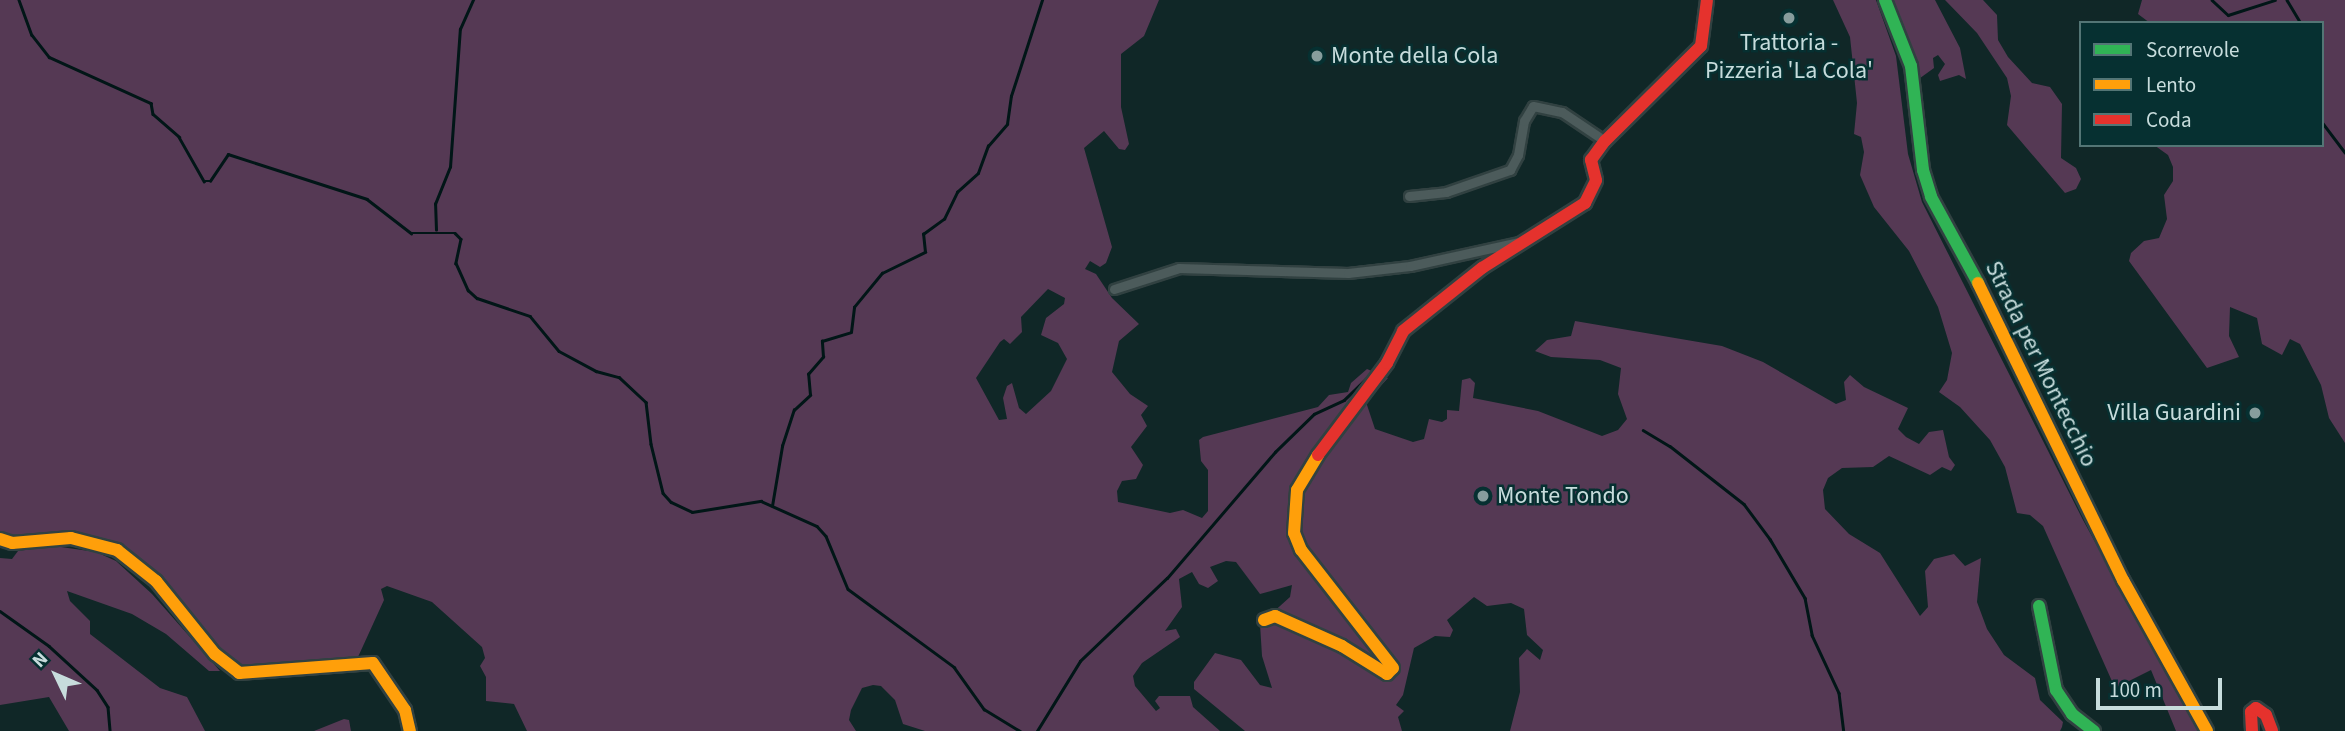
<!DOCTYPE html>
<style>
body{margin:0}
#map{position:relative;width:2345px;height:731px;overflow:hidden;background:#102727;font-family:"Source Sans 3",sans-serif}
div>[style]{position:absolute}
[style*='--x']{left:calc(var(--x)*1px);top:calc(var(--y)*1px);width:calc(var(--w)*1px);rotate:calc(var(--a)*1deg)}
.green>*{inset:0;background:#553954}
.stream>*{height:2.5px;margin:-1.25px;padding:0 1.25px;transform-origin:1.25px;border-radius:1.25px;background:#011617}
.roads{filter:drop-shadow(2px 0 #314141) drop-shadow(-2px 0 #314141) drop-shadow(0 2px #314141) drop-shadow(0 -2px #314141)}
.street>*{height:9px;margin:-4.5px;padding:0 4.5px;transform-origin:4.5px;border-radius:4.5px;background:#4c5b5b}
.fast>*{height:12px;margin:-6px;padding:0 6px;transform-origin:6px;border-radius:6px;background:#30b455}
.slow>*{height:12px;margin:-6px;padding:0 6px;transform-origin:6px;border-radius:6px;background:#ff9f0a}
.jam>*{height:12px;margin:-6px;padding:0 6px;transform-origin:6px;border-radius:6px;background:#e5322d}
.dots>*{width:19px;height:19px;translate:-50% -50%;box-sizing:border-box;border:4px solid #063031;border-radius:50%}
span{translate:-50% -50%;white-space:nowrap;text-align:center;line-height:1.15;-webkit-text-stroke:5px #063031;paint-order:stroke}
.poi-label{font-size:24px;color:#c7dcdc}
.left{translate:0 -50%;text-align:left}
.right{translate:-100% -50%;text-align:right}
.street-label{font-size:24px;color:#c7dcdc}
.legend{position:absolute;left:2079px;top:21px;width:245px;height:126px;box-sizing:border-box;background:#063031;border:2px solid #537575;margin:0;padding:9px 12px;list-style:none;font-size:21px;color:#c7dcdc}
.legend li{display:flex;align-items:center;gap:14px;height:35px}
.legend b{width:35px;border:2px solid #537575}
.north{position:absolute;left:21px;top:640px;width:70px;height:70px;-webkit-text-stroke:5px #063031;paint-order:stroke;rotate:314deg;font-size:19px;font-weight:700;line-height:28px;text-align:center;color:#c7dcdc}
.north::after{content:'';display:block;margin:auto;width:24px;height:32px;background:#c7dcdc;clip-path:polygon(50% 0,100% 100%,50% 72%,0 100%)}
.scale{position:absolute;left:2096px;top:678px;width:126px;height:32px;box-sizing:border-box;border:4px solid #c7dcdc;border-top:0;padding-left:9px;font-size:21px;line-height:24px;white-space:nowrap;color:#c7dcdc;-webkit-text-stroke:5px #063031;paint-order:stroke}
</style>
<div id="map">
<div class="green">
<div style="clip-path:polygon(evenodd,0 0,1159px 0,1144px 36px,1121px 54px,1121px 107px,1129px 144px,1125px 150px,1119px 149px,1104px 131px,1084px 148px,1112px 247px,1106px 263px,1100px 267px,1090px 261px,1085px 269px,1096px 274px,1112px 298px,1139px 324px,1119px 341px,1112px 372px,1130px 394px,1148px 406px,1141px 415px,1147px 426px,1131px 447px,1143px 465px,1136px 479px,1122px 481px,1117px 491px,1118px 502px,1170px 513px,1183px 510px,1202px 518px,1208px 511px,1208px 470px,1201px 461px,1199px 440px,1203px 437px,1318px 407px,1329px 395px,1348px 392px,1351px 383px,1367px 369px,1388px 378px,1366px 402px,1375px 429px,1413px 442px,1424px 439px,1429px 419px,1442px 422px,1447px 419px,1447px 410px,1459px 411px,1462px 380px,1470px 378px,1475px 383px,1473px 398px,1538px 411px,1602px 436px,1618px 430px,1627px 419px,1618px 394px,1621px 368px,1600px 360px,1551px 357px,1535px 351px,1547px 340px,1571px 336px,1575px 321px,1722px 346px,1763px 362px,1836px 404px,1846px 400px,1844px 382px,1850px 375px,1864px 387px,1908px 408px,1898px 429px,1906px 437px,1919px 444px,1929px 432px,1943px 430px,1949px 457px,1955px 465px,1951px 471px,1942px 467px,1930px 475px,1889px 456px,1873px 467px,1842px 468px,1828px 478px,1823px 490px,1825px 509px,1849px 534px,1880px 553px,1920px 616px,1928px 607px,1925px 571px,1934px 559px,1954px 554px,1965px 566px,1981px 558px,1977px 602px,1987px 629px,2004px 655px,2035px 678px,2040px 700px,2063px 722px,2062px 727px,2060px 731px,1510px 731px,1520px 692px,1519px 658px,1527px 649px,1540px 660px,1543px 650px,1527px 635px,1524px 609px,1511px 603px,1487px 606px,1474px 597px,1447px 620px,1453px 630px,1450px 637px,1435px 636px,1414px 648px,1403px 695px,1396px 705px,1404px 711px,1398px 717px,1402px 731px,1245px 731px,1194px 689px,1194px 682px,1215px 653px,1241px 660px,1260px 685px,1272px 688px,1262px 656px,1260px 624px,1290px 597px,1292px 585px,1260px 594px,1236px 562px,1226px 561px,1210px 567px,1218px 581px,1208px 588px,1199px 584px,1192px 572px,1179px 579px,1182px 607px,1165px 631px,1176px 629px,1180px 637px,1142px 663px,1133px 676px,1135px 686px,1156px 711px,1160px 708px,1155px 701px,1159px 696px,1190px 696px,1193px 707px,1220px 731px,925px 731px,903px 724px,895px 700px,881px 686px,873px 685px,862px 688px,851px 710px,849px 720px,856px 731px,527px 731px,514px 704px,486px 701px,486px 677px,480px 666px,485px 658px,482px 647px,432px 602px,387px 586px,381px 589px,384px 600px,358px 657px,244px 668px,232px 664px,113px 545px,0 535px,0 0,1048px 289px,1065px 298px,1064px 304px,1046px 318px,1041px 335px,1058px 343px,1067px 359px,1051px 391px,1026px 414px,1019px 408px,1012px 383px,1007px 386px,1003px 398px,1007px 419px,999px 420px,976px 378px,1000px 342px,1004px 339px,1010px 344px,1022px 332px,1021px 317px,1048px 289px)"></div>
<div style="clip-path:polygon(1833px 0,1876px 0,1896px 56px,1908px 154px,1922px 202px,2083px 520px,2198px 731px,2176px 731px,2151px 670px,2115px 688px,2043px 526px,2030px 515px,2017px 513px,2005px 467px,1990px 440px,1960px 407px,1939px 392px,1947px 380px,1952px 353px,1938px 307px,1909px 251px,1874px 207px,1860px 175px,1864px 152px,1861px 137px,1854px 134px,1857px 103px,1850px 37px)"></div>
<div style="clip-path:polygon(1892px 0,1935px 0,1960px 48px,1966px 79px,1959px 75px,1940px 81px,1938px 75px,1945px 64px,1938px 55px,1933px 58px,1934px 68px,1916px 81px)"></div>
<div style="clip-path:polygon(1945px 0,1983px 0,1997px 15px,1998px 40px,2008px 57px,2032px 83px,2050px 87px,2062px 104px,2061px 158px,2076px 168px,2081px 179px,2076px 189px,2065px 193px,2007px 125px,2011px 96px,2007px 78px,1977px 33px)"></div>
<div style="clip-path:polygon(2142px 0,2345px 0,2345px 443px,2329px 418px,2321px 385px,2300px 344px,2290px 339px,2282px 355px,2262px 344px,2257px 318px,2230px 307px,2229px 336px,2239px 357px,2207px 368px,2129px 261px,2131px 253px,2144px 241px,2159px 238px,2167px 219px,2164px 195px,2173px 181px,2173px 167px,2168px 155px,2154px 145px,2322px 145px,2322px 23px,2150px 23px,2138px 14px)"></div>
<div style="clip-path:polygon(54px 546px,96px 552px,116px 561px,152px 594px,220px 671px,209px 671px,166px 634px,132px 614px,67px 591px,70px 601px,90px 621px,90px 634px,160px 688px,187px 697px,205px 731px,69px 731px,49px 697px,0 705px,0 558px,12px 559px,18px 551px)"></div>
<div style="clip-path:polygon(344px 719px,349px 720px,351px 731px,314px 731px)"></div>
</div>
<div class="stream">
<div style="--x:19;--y:0;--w:37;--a:70"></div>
<div style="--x:32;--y:35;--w:28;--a:52"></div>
<div style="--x:49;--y:57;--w:112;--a:24.3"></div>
<div style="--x:151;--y:103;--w:11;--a:80"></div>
<div style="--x:153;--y:114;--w:35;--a:41"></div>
<div style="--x:179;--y:137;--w:51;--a:60.4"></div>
<div style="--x:204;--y:181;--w:6;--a:0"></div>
<div style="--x:210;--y:181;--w:32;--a:-56"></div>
<div style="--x:228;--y:154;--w:146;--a:17.9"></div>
<div style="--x:367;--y:199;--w:56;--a:37.7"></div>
<div style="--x:411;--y:233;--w:44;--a:0"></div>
<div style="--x:455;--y:233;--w:8;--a:45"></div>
<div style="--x:461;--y:239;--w:25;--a:102"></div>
<div style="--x:456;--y:263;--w:30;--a:66"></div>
<div style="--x:468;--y:290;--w:12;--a:42"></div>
<div style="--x:477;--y:298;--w:56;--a:18.8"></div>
<div style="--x:530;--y:316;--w:45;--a:50.4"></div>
<div style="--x:559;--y:351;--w:42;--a:28.4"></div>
<div style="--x:596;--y:371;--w:24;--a:15"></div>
<div style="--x:619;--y:377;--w:37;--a:43"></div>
<div style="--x:646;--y:402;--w:42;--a:83.2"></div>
<div style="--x:651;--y:444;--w:50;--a:76.2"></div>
<div style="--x:663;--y:493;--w:12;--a:48"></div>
<div style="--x:671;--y:502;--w:23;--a:25"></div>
<div style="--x:692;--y:512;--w:70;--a:-9.1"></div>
<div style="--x:761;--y:501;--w:61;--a:24.1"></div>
<div style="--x:817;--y:526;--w:13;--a:48"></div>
<div style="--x:826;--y:536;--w:57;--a:67.5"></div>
<div style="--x:848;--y:589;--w:132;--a:36.3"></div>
<div style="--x:954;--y:667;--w:52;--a:54.5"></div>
<div style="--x:984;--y:709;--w:42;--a:31.4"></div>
<div style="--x:2212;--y:0;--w:22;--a:43"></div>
<div style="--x:2228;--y:15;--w:49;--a:-17.7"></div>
<div style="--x:2287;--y:0;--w:27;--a:59"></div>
<div style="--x:2322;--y:122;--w:38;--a:53"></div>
<div style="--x:436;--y:230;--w:26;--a:-92"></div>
<div style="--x:435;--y:204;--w:40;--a:-68"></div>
<div style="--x:450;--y:167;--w:138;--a:-85.9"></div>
<div style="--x:460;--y:29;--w:32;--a:-66"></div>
<div style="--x:1643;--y:430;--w:31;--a:31"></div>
<div style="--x:1670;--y:446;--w:94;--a:38.1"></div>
<div style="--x:1744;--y:504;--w:44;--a:53.4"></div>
<div style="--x:1770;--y:539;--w:69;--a:59.3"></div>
<div style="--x:1805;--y:598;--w:38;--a:79"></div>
<div style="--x:1812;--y:635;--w:64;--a:65"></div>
<div style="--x:1839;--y:693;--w:38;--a:83"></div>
<div style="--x:772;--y:506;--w:61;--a:-80.5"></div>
<div style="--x:782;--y:446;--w:38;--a:-72"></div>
<div style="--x:794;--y:410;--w:22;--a:-43"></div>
<div style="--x:810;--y:395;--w:21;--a:-95"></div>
<div style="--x:808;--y:374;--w:23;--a:-49"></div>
<div style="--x:823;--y:357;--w:16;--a:-94"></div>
<div style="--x:822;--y:341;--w:30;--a:-17"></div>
<div style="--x:851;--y:332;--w:25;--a:-83"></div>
<div style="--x:854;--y:307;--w:44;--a:-50.5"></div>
<div style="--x:882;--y:273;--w:48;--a:-26"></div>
<div style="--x:925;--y:252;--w:18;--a:-96"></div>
<div style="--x:923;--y:234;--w:26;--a:-36"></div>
<div style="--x:944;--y:219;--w:30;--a:-64"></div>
<div style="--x:957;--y:192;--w:28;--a:-42"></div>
<div style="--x:978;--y:173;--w:29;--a:-70"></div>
<div style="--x:988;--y:146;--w:29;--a:-49"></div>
<div style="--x:1007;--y:124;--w:28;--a:-82"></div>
<div style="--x:1011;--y:96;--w:101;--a:-72.1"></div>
<div style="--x:0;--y:611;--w:60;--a:35.5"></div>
<div style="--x:49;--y:646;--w:65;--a:42.5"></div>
<div style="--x:97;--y:690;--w:20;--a:57"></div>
<div style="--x:108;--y:707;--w:24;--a:85"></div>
<div style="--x:1037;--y:731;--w:82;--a:-58.4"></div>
<div style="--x:1080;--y:661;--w:120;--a:-43.7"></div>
<div style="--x:1167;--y:578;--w:166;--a:-49.4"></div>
<div style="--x:1275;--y:452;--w:54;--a:-44.3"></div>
<div style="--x:1314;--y:414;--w:33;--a:-25"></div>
<div style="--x:1344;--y:400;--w:32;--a:-44"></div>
</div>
<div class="roads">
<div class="street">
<div style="--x:1409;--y:196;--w:37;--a:-6"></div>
<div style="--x:1446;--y:192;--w:68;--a:-19"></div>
<div style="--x:1510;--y:170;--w:17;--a:-62"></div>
<div style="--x:1518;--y:155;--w:35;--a:-80"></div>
<div style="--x:1524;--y:121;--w:17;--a:-59"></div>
<div style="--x:1533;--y:106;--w:30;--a:12"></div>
<div style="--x:1562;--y:112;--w:52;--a:34"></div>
<div style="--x:1114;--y:289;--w:68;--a:-17.9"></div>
<div style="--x:1179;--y:268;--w:169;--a:1.7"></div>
<div style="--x:1348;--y:273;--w:62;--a:-6.4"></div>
<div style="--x:1410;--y:266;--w:112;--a:-12.4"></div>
</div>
<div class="fast">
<div style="--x:1885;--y:0;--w:71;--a:68.5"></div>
<div style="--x:1911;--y:66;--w:105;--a:83.4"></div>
<div style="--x:1923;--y:170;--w:28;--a:73"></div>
<div style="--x:1931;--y:197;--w:98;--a:61.3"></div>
<div style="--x:2039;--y:606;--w:86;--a:78.6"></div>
<div style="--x:2056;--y:690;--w:29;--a:56"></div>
<div style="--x:2072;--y:714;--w:28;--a:38"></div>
</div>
<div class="slow">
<div style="--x:1978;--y:283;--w:331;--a:64"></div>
<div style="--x:2123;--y:580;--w:173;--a:60.9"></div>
<div style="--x:0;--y:539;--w:13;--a:18"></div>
<div style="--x:12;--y:543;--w:59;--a:-4.8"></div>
<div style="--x:71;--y:538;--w:48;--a:14.6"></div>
<div style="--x:117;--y:550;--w:50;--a:38.5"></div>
<div style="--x:156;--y:581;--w:94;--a:51.1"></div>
<div style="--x:215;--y:654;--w:31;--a:38"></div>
<div style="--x:239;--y:673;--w:134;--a:-4.3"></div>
<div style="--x:373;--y:663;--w:57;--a:55.8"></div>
<div style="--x:405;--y:710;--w:22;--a:77"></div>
<div style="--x:1264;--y:620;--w:12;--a:-20"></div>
<div style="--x:1275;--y:616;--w:73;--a:24.1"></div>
<div style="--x:1342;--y:646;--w:53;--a:31.9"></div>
<div style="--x:1387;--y:674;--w:8;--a:-45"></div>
<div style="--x:1393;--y:668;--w:150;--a:-127.9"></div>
<div style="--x:1301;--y:550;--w:18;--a:-112"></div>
<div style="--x:1294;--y:533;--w:43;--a:-86"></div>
<div style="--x:1297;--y:490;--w:41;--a:-59"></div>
</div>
<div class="jam">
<div style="--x:1318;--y:455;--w:115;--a:-53.1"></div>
<div style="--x:1387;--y:363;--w:36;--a:-63"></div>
<div style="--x:1403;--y:331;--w:101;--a:-38.6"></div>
<div style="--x:1482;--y:268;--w:122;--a:-32.3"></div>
<div style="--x:1585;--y:203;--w:25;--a:-64"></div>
<div style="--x:1596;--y:180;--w:21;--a:-104"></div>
<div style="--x:1591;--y:160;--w:24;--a:-54"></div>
<div style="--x:1605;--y:141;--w:135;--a:-44.7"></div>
<div style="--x:1701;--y:46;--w:46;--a:-82.6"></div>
<div style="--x:2252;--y:731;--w:19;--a:-93"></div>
<div style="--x:2251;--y:712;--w:6;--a:-39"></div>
<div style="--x:2256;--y:708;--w:12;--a:35"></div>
<div style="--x:2266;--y:715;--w:17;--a:69"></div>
</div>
</div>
<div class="dots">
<div style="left:1789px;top:18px;background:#879d9d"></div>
<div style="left:1317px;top:56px;background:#879d9d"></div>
<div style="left:2255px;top:413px;background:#879d9d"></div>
<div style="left:1483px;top:496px;background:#879d9d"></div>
</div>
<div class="poi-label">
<span style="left:1789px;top:57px">Trattoria -<br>Pizzeria 'La Cola'</span>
<span class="left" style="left:1331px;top:56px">Monte della Cola</span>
<span class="right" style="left:2241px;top:413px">Villa Guardini</span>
<span class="left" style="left:1497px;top:496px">Monte Tondo</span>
</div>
<div class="street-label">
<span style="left:2041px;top:364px;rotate:64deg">Strada per Montecchio</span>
</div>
<ul class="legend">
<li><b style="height:9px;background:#30b455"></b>Scorrevole</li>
<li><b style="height:9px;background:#ff9f0a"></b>Lento</li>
<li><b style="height:9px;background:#e5322d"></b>Coda</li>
</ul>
<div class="north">N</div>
<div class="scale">100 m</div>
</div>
